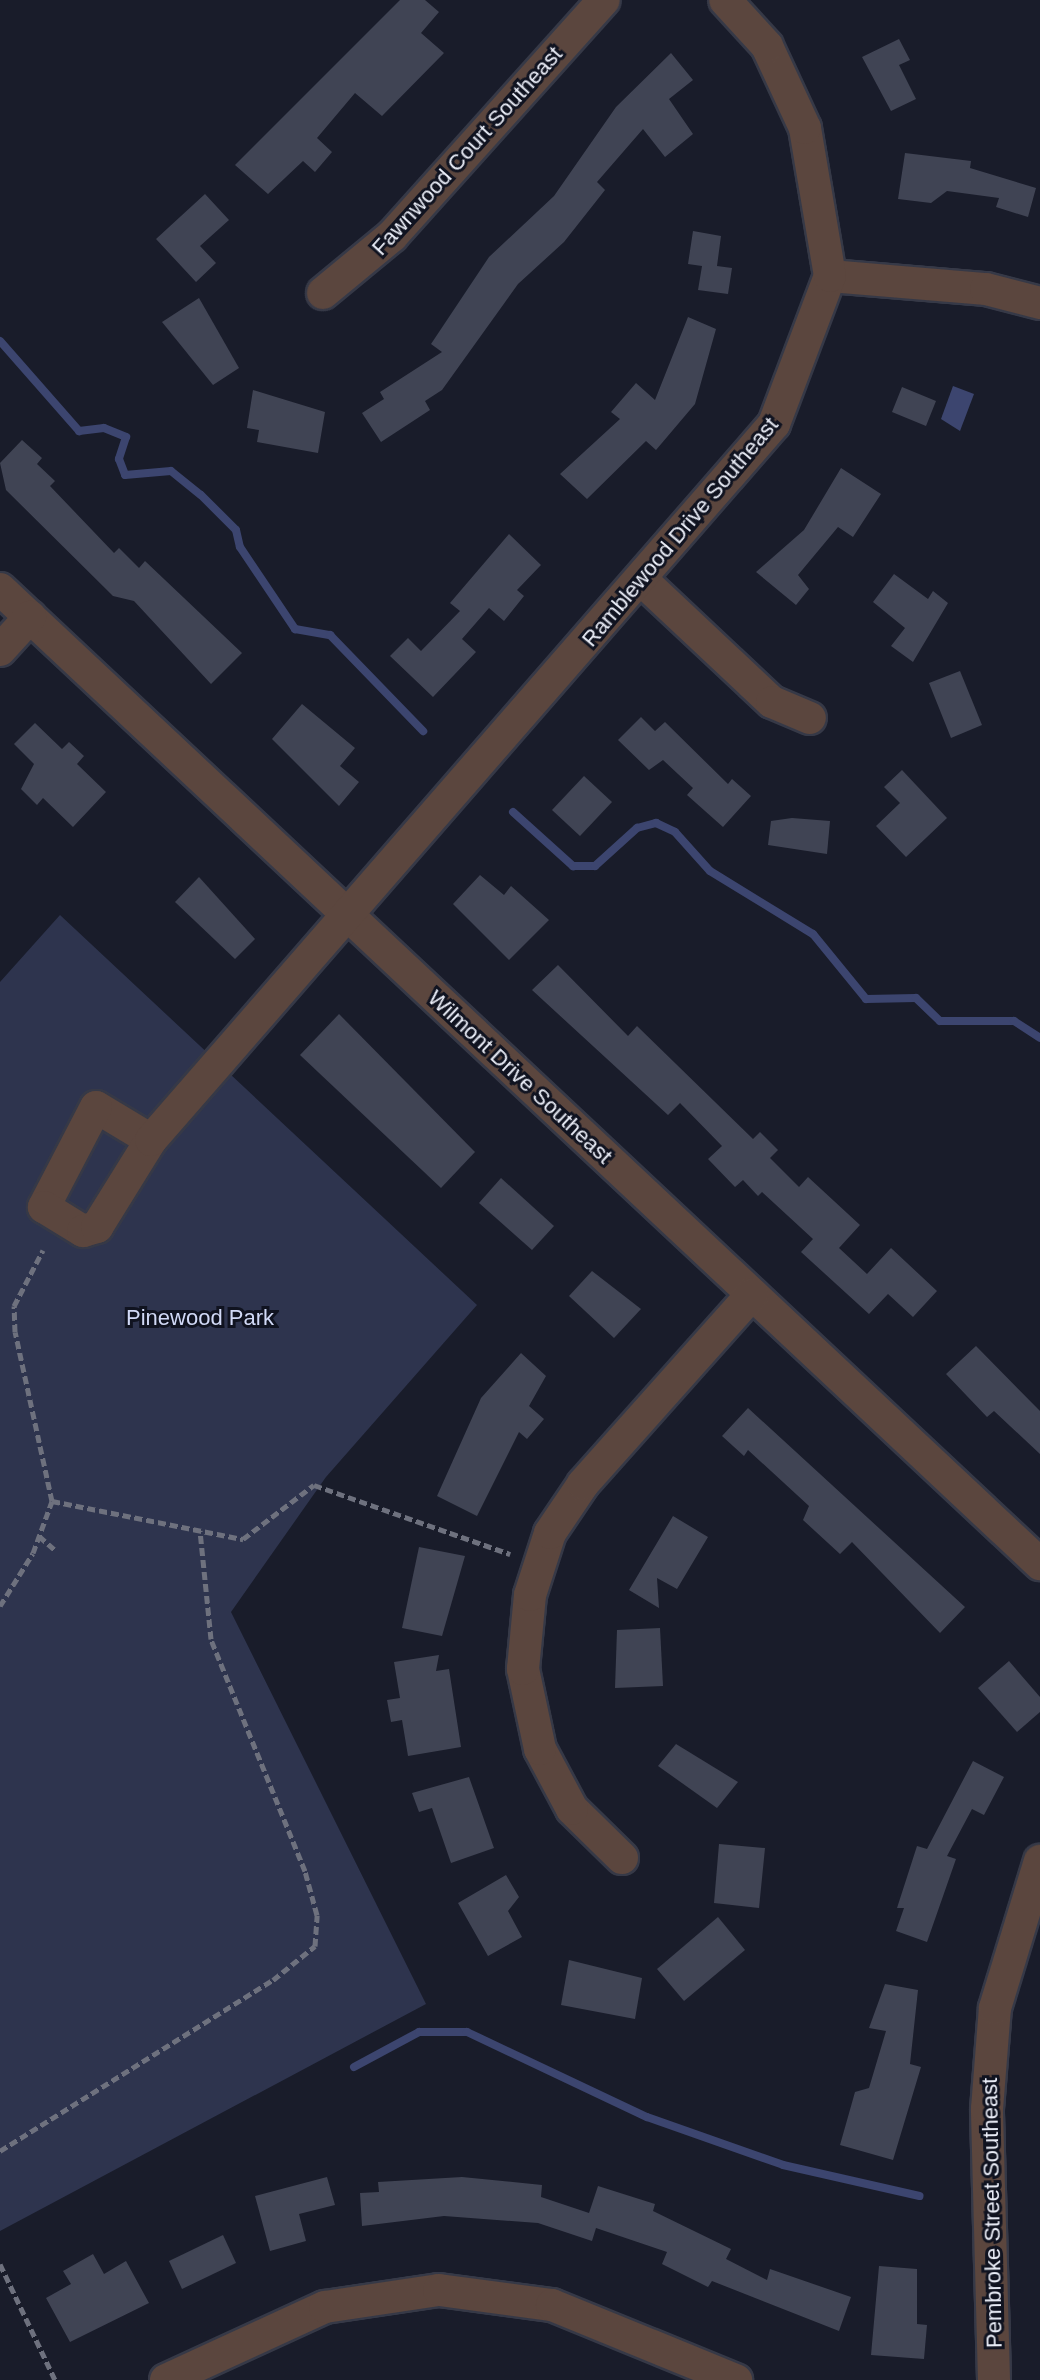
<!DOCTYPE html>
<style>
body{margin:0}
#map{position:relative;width:1040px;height:2380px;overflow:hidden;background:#191c2a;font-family:Helvetica,sans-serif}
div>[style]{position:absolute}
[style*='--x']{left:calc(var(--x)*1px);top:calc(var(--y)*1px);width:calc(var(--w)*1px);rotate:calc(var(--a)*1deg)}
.green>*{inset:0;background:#2e344e}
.water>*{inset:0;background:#3c456f}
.stream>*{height:8px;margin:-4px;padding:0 4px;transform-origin:4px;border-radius:4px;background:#3c456f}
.building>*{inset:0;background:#404454}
.path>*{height:5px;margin-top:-2.5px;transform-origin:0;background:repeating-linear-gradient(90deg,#6e717e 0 8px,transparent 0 12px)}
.roads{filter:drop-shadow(2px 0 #363947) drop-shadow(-2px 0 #363947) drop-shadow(0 2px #363947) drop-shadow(0 -2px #363947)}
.minor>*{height:32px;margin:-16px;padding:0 16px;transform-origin:16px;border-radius:16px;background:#5b463e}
span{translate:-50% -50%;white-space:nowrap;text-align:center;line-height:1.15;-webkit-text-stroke:6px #101320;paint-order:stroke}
.street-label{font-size:22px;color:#ebeef8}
.park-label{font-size:22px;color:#d1d9f6}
</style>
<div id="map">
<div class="green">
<div style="clip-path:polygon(60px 915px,477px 1305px,326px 1477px,231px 1612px,426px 2004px,0 2231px,0 982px)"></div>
</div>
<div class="water">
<div style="clip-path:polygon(953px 386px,974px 394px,960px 431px,941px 419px)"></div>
</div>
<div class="stream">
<div style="--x:0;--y:341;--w:120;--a:48.7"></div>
<div style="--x:79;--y:431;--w:25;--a:-7"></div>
<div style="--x:104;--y:428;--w:24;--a:22"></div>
<div style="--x:126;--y:437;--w:23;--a:108"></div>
<div style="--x:119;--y:459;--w:17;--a:69"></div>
<div style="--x:125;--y:475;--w:46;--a:-5"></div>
<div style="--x:171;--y:471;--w:38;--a:39"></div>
<div style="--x:201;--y:495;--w:49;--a:45"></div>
<div style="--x:236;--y:530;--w:17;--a:77"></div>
<div style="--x:240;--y:547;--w:99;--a:56.1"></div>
<div style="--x:295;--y:629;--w:36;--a:10"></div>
<div style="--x:330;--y:635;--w:134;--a:45.9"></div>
<div style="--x:513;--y:812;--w:81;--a:42"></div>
<div style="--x:573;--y:866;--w:22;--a:0"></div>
<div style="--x:595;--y:866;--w:57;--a:-42.1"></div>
<div style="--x:637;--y:828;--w:20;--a:-15"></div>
<div style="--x:656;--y:823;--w:21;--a:25"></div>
<div style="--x:675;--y:832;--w:52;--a:48.1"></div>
<div style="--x:710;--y:871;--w:121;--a:31.5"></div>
<div style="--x:813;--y:934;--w:84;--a:50.8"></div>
<div style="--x:866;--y:999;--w:50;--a:-1.1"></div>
<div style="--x:916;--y:998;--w:33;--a:44"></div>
<div style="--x:940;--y:1021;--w:74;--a:0"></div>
<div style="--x:1014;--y:1021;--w:31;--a:33"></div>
<div style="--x:354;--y:2067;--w:74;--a:-28.3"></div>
<div style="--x:419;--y:2032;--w:48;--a:0"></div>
<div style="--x:467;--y:2032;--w:199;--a:25.3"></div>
<div style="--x:647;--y:2117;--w:144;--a:19.4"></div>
<div style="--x:783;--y:2165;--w:140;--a:12.8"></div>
</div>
<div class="building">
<div style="clip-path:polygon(400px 0,425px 0,439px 12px,421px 33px,444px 53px,382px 116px,355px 93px,317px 138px,332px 152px,315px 172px,303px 161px,268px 194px,235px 165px)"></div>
<div style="clip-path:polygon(899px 39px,910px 60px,899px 65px,916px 99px,891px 111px,862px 57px)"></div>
<div style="clip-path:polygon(671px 53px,693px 80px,669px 99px,693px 134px,665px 157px,643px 129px,597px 182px,605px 190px,564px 242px,518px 284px,442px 390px,425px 401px,430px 410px,381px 442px,362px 413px,384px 399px,380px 392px,442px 352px,431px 344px,489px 257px,554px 196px,616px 107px)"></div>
<div style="clip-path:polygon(905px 153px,971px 161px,970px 168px,1036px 188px,1028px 217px,996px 207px,999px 198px,947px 191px,931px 203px,898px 199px)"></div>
<div style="clip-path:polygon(205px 194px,229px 220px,200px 246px,216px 263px,196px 282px,156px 239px)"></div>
<div style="clip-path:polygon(693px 231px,721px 236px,717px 266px,732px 268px,728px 294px,698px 290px,702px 266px,688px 264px)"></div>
<div style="clip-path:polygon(199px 298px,239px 368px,213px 385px,162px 322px)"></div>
<div style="clip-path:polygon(688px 317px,716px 329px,695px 404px,656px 450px,646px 441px,587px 499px,560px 474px,620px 419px,611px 412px,636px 383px,655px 400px)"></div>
<div style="clip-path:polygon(902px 387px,936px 401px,926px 426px,892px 412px)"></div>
<div style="clip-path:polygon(253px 390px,325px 412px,318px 453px,257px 442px,259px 430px,247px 428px)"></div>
<div style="clip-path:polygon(22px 440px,42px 458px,37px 464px,55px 481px,50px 486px,114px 553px,119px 548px,139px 568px,145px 561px,242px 653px,211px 684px,134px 601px,113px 596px,6px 490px,0 463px)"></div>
<div style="clip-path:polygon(841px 468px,881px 494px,853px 537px,838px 527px,798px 575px,809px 589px,796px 605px,756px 572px,804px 530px)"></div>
<div style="clip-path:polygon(509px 534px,541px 565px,517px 590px,524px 596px,504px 621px,489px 608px,462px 639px,476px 652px,433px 697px,390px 656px,408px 638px,421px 651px,460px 611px,450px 603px)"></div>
<div style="clip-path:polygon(894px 574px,928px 599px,933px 591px,948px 603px,913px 662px,891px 646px,905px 628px,873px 602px)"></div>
<div style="clip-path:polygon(960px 671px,982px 725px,951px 738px,929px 683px)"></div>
<div style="clip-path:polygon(302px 704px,355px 748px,340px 766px,359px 782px,339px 806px,272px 739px)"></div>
<div style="clip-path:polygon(641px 717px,655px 731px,665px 722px,728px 784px,732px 779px,751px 796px,723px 827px,687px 795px,693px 788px,663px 760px,649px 770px,618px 740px)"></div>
<div style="clip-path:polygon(35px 723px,62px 749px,69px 742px,84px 756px,77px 764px,106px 792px,73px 827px,43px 798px,37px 805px,21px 789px,34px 764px,14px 744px)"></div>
<div style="clip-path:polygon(902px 770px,947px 818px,906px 857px,876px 826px,900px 803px,884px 787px)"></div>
<div style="clip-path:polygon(584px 776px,612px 802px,580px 836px,552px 810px)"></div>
<div style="clip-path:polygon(792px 818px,830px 821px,827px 854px,768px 845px,771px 821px)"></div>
<div style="clip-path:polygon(480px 875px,504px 895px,511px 886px,549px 920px,509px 960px,453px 904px)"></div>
<div style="clip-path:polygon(199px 877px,255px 939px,235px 959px,175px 902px)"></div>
<div style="clip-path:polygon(558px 965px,628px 1036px,637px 1026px,753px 1139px,760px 1132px,778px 1150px,770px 1158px,799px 1187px,808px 1177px,860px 1225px,839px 1248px,867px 1274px,891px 1248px,937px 1291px,913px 1317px,888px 1294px,869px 1314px,801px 1252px,813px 1239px,762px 1192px,758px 1196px,743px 1180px,735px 1187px,708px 1159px,722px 1146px,680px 1103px,668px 1115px,532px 990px)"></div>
<div style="clip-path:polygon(339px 1014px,475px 1152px,441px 1188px,300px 1055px)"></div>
<div style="clip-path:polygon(501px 1178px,554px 1226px,532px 1250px,479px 1203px)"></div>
<div style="clip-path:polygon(592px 1271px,641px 1309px,614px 1338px,569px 1296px)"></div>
<div style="clip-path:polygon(976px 1346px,1040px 1411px,1040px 1454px,994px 1411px,987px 1417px,946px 1374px)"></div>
<div style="clip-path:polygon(521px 1353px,546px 1376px,529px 1406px,544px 1419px,527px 1439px,519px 1432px,477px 1516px,437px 1496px,481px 1398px)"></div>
<div style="clip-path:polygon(748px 1408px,965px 1607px,940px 1633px,852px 1542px,840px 1554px,803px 1520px,809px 1506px,748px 1450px,744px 1456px,722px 1436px)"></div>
<div style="clip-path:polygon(673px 1516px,708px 1537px,677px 1589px,657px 1578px,659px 1608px,629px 1590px)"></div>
<div style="clip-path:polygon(419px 1547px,465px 1556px,442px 1636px,402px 1628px)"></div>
<div style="clip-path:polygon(660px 1628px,663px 1686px,615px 1688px,617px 1630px)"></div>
<div style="clip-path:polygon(439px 1655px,436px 1671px,449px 1669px,461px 1747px,408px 1756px,402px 1720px,391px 1722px,387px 1700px,400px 1698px,394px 1662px)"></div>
<div style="clip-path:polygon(1009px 1661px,1040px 1697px,1040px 1712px,1017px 1732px,978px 1688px)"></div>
<div style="clip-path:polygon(676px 1744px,738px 1782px,717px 1808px,658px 1766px)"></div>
<div style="clip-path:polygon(973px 1761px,1004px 1777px,984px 1815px,972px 1809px,947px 1856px,956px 1859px,927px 1942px,896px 1931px,904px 1908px,897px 1908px,917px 1846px,927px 1849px)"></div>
<div style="clip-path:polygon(469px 1777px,494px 1848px,451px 1863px,432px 1808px,419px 1812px,412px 1793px)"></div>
<div style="clip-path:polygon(719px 1844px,765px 1848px,759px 1908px,714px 1903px)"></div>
<div style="clip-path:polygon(506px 1875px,519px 1897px,508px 1911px,522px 1937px,488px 1956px,458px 1903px)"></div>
<div style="clip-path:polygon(718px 1917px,745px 1950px,684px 2001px,657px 1969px)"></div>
<div style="clip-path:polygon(569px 1960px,642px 1978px,635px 2019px,561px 2005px)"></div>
<div style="clip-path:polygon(885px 1984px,918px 1990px,910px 2064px,921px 2067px,893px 2160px,840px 2145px,855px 2092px,869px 2088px,886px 2031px,869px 2028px)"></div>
<div style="clip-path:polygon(327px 2177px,335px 2205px,299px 2214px,306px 2241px,270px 2251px,255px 2196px)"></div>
<div style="clip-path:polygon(462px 2177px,542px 2185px,541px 2197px,589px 2213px,598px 2186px,655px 2204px,653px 2211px,731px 2249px,726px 2259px,767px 2280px,770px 2269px,851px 2297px,839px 2331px,712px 2281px,708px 2287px,662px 2264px,667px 2252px,596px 2228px,592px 2241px,538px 2223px,444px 2216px,362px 2226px,360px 2193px,379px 2192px,378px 2182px)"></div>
<div style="clip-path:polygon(223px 2235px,236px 2263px,182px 2289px,169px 2261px)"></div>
<div style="clip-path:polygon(93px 2254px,104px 2274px,126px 2261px,149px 2303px,70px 2342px,46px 2298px,71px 2284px,63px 2271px)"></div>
<div style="clip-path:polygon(879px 2266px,917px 2269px,917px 2324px,927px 2325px,924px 2359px,871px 2355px)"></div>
</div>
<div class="path">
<div style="--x:52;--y:1501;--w:195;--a:11.3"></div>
<div style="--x:243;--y:1539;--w:89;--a:-37.3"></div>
<div style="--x:314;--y:1485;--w:208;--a:19.4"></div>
<div style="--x:39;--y:1536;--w:23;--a:41"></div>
<div style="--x:0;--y:1606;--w:62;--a:-58.1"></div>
<div style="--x:33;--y:1553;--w:55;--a:-69.9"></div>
<div style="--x:52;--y:1501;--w:173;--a:-102.3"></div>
<div style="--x:15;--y:1332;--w:26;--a:-92"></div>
<div style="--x:14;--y:1306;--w:63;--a:-62.6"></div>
<div style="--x:0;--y:2151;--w:322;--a:-32.1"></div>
<div style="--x:273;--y:1980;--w:54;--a:-39"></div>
<div style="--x:315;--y:1946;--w:31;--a:-86"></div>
<div style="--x:317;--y:1915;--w:46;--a:-105.3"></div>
<div style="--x:305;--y:1871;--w:250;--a:-112.1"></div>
<div style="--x:211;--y:1639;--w:109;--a:-95.8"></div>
<div style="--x:0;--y:2264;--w:128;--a:64.6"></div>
</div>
<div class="roads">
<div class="minor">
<div style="--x:830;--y:276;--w:157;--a:4.8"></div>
<div style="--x:986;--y:289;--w:56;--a:14.5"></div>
<div style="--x:323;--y:293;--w:89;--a:-39.6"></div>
<div style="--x:392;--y:236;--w:317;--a:-48.1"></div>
<div style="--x:644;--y:582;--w:175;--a:43.2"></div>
<div style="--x:772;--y:702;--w:41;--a:22.8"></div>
<div style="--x:0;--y:589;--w:1426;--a:43.15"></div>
<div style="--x:0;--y:650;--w:45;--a:-47.7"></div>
<div style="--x:151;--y:1140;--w:64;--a:-149"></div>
<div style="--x:96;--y:1107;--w:113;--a:117.5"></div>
<div style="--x:44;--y:1207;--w:46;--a:31.6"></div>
<div style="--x:83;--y:1231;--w:15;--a:-16"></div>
<div style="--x:97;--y:1227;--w:102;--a:-58.2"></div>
<div style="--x:151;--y:1140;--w:949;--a:-48.97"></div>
<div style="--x:774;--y:424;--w:158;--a:-69.3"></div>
<div style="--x:830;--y:276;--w:150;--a:-99.6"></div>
<div style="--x:805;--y:128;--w:90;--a:-114.9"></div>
<div style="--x:767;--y:46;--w:62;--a:-132.4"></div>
<div style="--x:622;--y:1858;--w:70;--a:-135.6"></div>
<div style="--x:572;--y:1809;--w:68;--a:-118.1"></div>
<div style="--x:540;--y:1749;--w:82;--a:-102"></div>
<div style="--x:523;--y:1669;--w:74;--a:-84.6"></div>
<div style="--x:530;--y:1595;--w:65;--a:-72.1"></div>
<div style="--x:550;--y:1533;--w:59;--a:-56"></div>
<div style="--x:583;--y:1484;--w:254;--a:-48.3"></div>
<div style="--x:166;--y:2380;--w:175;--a:-24.7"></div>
<div style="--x:325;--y:2307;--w:115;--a:-8.5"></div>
<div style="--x:439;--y:2290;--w:114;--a:7.6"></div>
<div style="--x:552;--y:2305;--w:199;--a:22.2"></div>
<div style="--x:994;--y:2380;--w:271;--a:-91.5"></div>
<div style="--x:987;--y:2109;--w:101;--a:-85.5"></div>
<div style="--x:995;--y:2008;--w:154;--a:-73"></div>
</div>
</div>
<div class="street-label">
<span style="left:467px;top:151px;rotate:-48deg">Fawnwood Court Southeast</span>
<span style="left:680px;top:532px;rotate:-50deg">Ramblewood Drive Southeast</span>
<span style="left:520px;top:1077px;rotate:43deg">Wilmont Drive Southeast</span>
<span style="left:992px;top:2213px;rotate:-91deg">Pembroke Street Southeast</span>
</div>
<div class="park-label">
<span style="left:200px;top:1318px">Pinewood Park</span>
</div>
</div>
